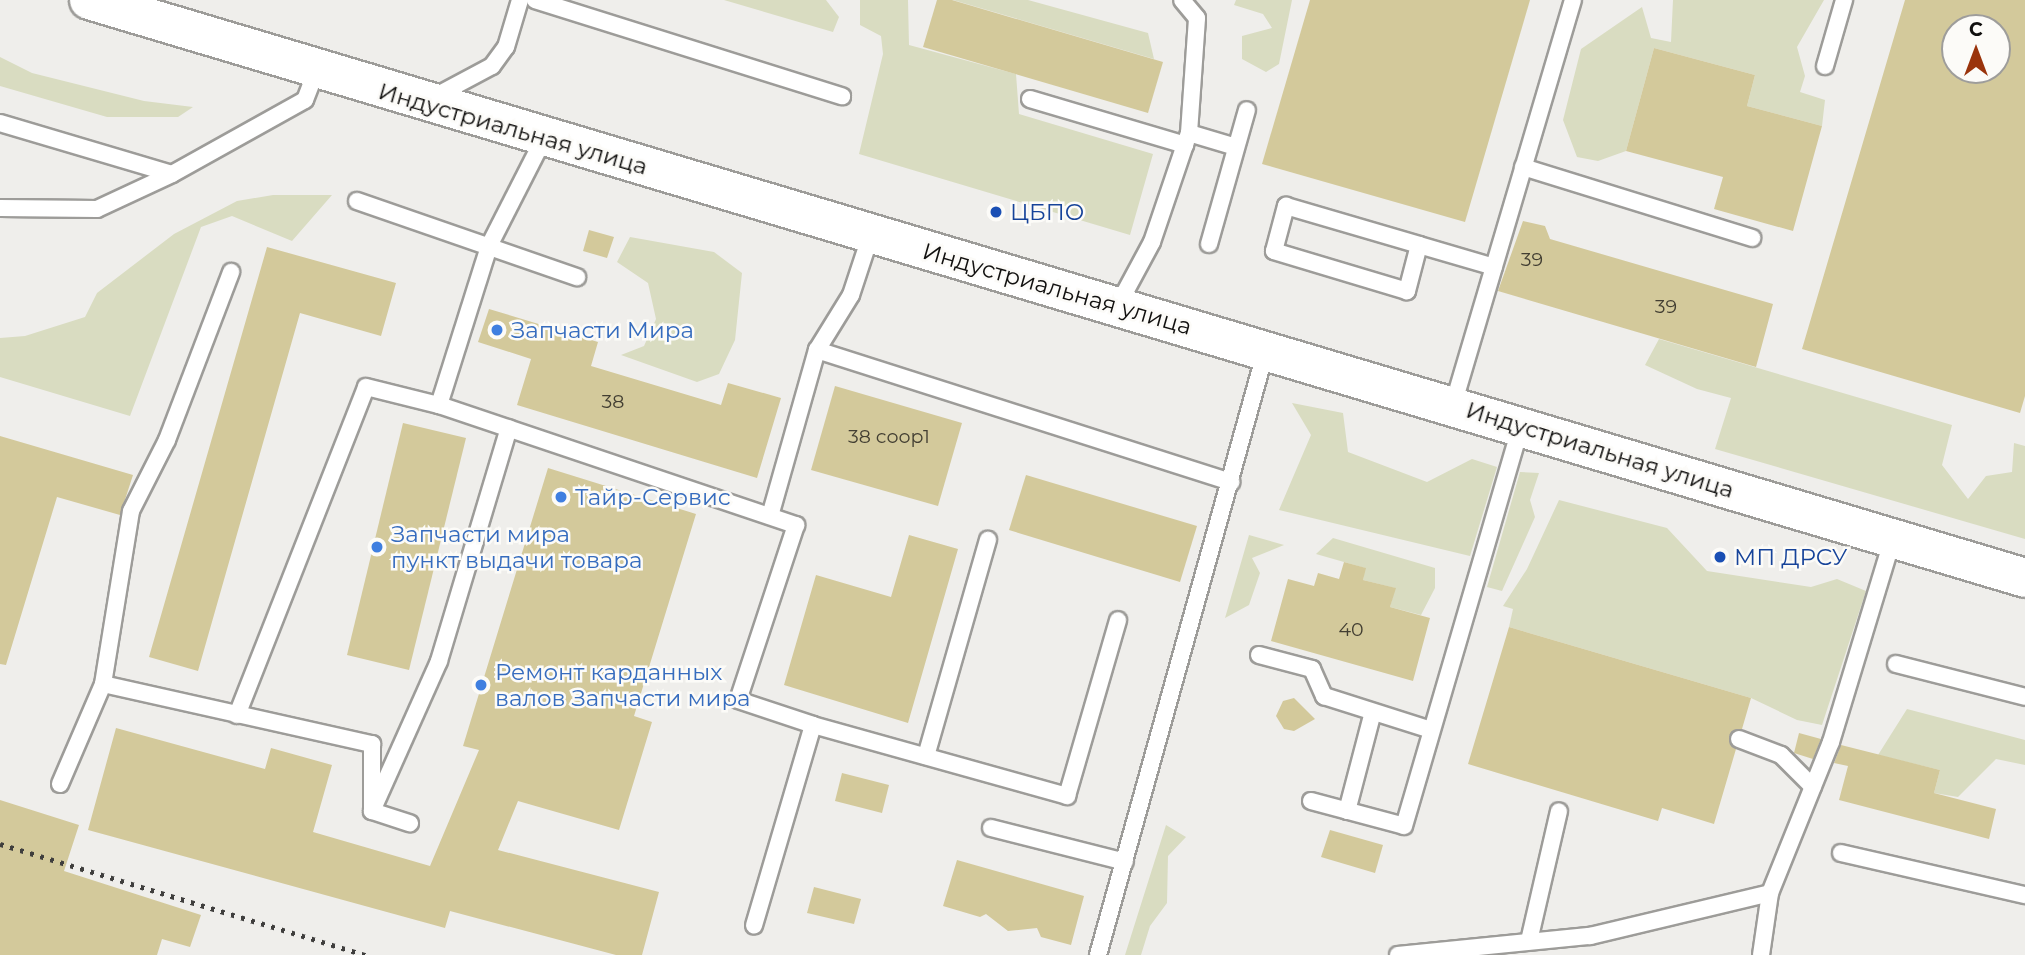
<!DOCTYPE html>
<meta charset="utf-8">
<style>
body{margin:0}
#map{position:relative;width:2025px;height:955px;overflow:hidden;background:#efeeeb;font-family:Montserrat,sans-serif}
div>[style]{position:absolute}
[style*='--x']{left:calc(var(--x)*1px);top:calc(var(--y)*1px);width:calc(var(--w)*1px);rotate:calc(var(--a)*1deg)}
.green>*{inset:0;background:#d9dcc1}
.building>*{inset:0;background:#d3c99b}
.roads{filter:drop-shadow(2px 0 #9d9c99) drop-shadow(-2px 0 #9d9c99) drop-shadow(0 2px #9d9c99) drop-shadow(0 -2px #9d9c99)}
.service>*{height:16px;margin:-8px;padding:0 8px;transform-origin:8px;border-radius:8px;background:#fff}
.secondary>*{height:38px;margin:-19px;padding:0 19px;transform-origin:19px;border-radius:19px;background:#fff}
.rail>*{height:5px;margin-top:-2.5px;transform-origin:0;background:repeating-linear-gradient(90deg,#3f3e3d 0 3.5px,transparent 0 10.5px)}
.dots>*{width:19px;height:19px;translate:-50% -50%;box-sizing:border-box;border:4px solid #fcfbf8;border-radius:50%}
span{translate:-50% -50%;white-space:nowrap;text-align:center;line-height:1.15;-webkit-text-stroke:5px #fcfbf8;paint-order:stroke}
.number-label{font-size:19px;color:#423e32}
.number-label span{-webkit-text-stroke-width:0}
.street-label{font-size:23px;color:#11100f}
.transit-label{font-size:23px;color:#164399}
.left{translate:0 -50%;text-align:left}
.shop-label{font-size:23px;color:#366cbe}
.north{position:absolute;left:1941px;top:14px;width:70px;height:70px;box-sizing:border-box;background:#fcfbf8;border:2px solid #9e9d9b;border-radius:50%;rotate:0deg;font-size:19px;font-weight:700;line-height:28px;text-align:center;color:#11100f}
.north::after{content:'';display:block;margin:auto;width:24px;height:32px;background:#9a340c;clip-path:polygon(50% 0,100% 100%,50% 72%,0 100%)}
</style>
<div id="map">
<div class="green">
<div style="clip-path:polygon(724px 0,826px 0,839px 17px,833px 32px)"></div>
<div style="clip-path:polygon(860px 0,908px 0,909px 45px,1016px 74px,1019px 114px,1153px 154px,1130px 235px,859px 154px,883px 54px,881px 36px,860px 25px)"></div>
<div style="clip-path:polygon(953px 0,1028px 0,1148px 33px,1154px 59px)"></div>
<div style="clip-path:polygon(1236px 0,1292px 0,1279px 64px,1266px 72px,1242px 59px,1242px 36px,1272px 28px,1263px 14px,1234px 5px)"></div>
<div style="clip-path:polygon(1673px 0,1824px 0,1797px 47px,1805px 76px,1800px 92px,1825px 100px,1822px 126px,1747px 106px,1755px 75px,1654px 48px,1626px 151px,1598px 161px,1577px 157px,1563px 120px,1581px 49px,1642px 7px,1651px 38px,1671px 42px)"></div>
<div style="clip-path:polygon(0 57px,32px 73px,144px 101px,193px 107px,178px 117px,107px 117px,0 86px)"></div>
<div style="clip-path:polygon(273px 195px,332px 195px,292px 241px,232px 216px,201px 227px,130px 416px,0 377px,0 338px,25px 336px,85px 317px,97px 293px,174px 234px,237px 201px)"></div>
<div style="clip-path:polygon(630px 237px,714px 252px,742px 273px,735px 340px,719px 374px,697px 382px,621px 355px,644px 346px,656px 319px,648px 283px,617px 262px)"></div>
<div style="clip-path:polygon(1659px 339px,1952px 425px,1942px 465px,1968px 499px,1986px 476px,2012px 472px,2014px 443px,2025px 446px,2025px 539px,1715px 449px,1731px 398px,1697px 389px,1645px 365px)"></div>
<div style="clip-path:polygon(1292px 403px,1343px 413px,1348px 452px,1427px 482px,1472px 459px,1497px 467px,1470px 556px,1279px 510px,1311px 435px)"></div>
<div style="clip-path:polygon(1520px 472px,1539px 473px,1530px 500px,1535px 517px,1502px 591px,1487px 587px)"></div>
<div style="clip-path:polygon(1559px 500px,1667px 528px,1707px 571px,1811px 587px,1837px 579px,1866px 591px,1822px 725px,1797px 720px,1751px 698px,1509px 627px,1513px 609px,1503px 606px,1527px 569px)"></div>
<div style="clip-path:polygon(1249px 535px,1284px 545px,1252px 558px,1260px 573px,1249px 605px,1225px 618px)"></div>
<div style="clip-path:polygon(1333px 538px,1435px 568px,1435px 588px,1421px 615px,1390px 607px,1395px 588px,1363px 580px,1365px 568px,1316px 554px)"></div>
<div style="clip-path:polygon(1907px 709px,2025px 740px,2025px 765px,1996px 759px,1958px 797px,1934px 793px,1940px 770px,1878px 755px)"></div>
<div style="clip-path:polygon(1166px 825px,1186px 837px,1168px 856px,1167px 903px,1150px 926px,1141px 955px,1125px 955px)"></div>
</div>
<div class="building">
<div style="clip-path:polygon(937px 0,952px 0,1163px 62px,1148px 113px,923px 47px)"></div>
<div style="clip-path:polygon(1310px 0,1530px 0,1465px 222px,1262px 164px)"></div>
<div style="clip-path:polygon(evenodd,1905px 0,2025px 0,2025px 396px,2020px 413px,1802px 349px,1905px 0,1955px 28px,1997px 28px,1997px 70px,1955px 70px,1955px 28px)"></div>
<div style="clip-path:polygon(1654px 48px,1755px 75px,1747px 106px,1822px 126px,1793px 231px,1714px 209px,1723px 177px,1626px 151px)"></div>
<div style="clip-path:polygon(1523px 221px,1545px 226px,1550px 239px,1773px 304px,1756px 367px,1498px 291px)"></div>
<div style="clip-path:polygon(589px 230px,614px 237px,607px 258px,583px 251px)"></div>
<div style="clip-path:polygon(267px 247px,396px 283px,381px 336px,300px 313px,198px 671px,149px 657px)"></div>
<div style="clip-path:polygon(489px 309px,598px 342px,591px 366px,721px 405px,728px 383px,781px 398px,757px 478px,517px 405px,531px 359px,478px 342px)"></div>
<div style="clip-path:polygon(835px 386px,962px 423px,938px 506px,811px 470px)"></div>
<div style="clip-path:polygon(403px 423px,466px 438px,409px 670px,347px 655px)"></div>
<div style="clip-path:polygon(0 436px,133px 475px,120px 515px,57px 497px,6px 665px,0 664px)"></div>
<div style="clip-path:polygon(548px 468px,696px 514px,634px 716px,652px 722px,619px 830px,518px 801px,498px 850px,659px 892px,642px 955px,616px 955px,450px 911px,445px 928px,88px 830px,116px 728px,265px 769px,271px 748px,332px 765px,313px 832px,430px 866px,479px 750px,463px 746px)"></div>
<div style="clip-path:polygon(1026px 475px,1197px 526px,1180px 582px,1009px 530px)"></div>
<div style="clip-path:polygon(909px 535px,958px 549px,908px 723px,784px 685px,816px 575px,891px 597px)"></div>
<div style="clip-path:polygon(1344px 562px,1366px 568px,1363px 580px,1396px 588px,1390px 607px,1430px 618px,1413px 681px,1271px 641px,1288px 579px,1314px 586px,1318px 573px,1339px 579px)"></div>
<div style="clip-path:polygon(1509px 627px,1751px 698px,1742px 729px,1729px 736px,1736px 749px,1714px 824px,1662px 808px,1658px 821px,1468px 764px)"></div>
<div style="clip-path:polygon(1294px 698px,1315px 719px,1294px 731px,1284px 729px,1276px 716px,1283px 701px)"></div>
<div style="clip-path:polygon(1799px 733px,1821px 739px,1813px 759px,1794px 753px)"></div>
<div style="clip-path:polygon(1841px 745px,1940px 770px,1934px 793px,1996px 809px,1989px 839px,1839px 800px,1848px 766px,1834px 763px)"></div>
<div style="clip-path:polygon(842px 773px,889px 785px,882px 813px,835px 801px)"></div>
<div style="clip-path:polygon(0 800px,79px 825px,64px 871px,201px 915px,190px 947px,162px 939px,157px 955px,0 955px)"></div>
<div style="clip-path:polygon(1330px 830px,1383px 845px,1375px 873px,1321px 857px)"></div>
<div style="clip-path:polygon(957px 860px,1084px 896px,1071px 945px,1041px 937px,1037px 928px,1008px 931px,986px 914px,980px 917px,943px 906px)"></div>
<div style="clip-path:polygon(814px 887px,861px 899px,854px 924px,807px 913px)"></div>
</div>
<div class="roads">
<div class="service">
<div style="--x:535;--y:0;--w:322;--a:17.4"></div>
<div style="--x:1825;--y:66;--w:69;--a:-73.9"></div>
<div style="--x:432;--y:98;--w:68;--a:-28.1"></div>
<div style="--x:492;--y:66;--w:24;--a:-54"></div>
<div style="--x:506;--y:47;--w:49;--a:-73.4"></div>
<div style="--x:1030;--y:99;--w:162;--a:16.5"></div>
<div style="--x:0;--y:123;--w:179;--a:16.5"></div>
<div style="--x:1189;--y:133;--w:49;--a:16.6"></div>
<div style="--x:1523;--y:167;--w:240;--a:17.2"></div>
<div style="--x:357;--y:201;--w:233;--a:19.1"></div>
<div style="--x:0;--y:208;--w:97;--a:0.6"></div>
<div style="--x:97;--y:209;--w:83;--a:-25"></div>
<div style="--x:172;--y:174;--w:152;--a:-29.1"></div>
<div style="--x:305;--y:100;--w:31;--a:-69"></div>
<div style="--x:1209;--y:244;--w:139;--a:-74.2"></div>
<div style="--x:1419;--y:245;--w:48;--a:104.6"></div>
<div style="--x:1407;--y:291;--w:139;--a:-163.3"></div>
<div style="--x:1274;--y:251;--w:47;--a:-75.1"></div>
<div style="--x:1286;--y:206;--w:139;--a:16.3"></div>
<div style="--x:1419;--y:245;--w:78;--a:16.3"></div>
<div style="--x:1117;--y:307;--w:74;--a:-61.7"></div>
<div style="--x:1152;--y:242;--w:115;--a:-71.3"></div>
<div style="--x:1189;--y:133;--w:115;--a:-86"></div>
<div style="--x:1197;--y:18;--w:23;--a:-130"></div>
<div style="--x:817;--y:350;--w:435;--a:17.7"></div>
<div style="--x:439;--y:405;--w:167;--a:-72.5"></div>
<div style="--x:489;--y:246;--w:121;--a:-63"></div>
<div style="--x:1453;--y:405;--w:422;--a:-73.5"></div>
<div style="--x:770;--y:516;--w:173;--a:-74.2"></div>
<div style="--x:817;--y:350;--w:65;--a:-58.3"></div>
<div style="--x:851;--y:295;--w:64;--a:-71.8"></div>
<div style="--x:1259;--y:655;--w:55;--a:14.8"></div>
<div style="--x:1312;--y:669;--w:30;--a:66"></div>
<div style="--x:1324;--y:696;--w:112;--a:17.6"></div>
<div style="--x:1896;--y:664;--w:133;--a:14.3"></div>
<div style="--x:103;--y:684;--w:276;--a:12.6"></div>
<div style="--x:372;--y:744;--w:67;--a:90"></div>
<div style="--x:372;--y:811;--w:40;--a:18"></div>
<div style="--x:237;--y:715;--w:352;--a:-68.5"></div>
<div style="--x:366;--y:387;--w:75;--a:13.9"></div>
<div style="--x:439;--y:405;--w:377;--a:18.6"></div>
<div style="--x:796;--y:525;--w:184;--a:108.3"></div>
<div style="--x:738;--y:700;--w:79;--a:18.4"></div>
<div style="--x:813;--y:725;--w:209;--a:106.4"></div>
<div style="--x:813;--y:725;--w:264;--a:15.6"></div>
<div style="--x:1067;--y:796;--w:183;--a:-73.8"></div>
<div style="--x:1739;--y:739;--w:45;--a:20.9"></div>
<div style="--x:1781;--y:755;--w:45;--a:45"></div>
<div style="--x:926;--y:756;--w:225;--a:-74"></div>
<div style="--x:60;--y:784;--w:109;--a:-66.7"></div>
<div style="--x:103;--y:684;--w:175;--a:-80.8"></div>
<div style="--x:131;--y:511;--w:80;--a:-63.1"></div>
<div style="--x:167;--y:440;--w:180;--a:-69.1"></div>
<div style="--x:1311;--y:801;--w:96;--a:15"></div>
<div style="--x:1404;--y:826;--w:417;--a:-73.7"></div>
<div style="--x:372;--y:811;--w:164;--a:-65.9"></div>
<div style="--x:439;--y:661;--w:243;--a:-73.3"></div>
<div style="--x:1347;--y:811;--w:102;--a:-75.3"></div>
<div style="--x:991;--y:828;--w:138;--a:14.2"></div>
<div style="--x:1841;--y:853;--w:189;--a:12.9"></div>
<div style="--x:1529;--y:941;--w:133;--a:-77"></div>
<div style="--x:1098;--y:955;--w:628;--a:-74.48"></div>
<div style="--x:1398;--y:955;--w:193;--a:-5.7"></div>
<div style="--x:1590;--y:936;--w:185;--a:-13.4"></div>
<div style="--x:1770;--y:893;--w:163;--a:-68"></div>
<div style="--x:1831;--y:742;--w:213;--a:-73.1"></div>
<div style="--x:1761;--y:955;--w:63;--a:-81.7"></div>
</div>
<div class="secondary">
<div style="--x:89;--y:0;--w:2020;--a:16.62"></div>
</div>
</div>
<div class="rail">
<div style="--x:0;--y:844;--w:382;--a:16.9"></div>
</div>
<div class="dots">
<div style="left:996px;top:212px;background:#1a4fb4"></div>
<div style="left:497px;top:330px;background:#3f7fe0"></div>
<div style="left:561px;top:497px;background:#3f7fe0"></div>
<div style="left:377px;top:547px;background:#3f7fe0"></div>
<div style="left:1720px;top:557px;background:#1a4fb4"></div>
<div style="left:481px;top:685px;background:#3f7fe0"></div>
</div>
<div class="number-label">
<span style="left:1532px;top:260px">39</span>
<span style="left:1666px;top:307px">39</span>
<span style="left:613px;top:402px">38</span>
<span style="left:889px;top:437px">38 соор1</span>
<span style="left:1351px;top:630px">40</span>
</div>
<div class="street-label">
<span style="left:513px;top:129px;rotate:16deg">Индустриальная улица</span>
<span style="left:1057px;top:289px;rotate:16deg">Индустриальная улица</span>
<span style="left:1600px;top:450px;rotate:17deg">Индустриальная улица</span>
</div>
<div class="transit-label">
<span class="left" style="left:1010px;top:212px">ЦБПО</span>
<span class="left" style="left:1734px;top:557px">МП ДРСУ</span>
</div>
<div class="shop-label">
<span class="left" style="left:511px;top:330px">Запчасти Мира</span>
<span class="left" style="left:575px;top:497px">Тайр-Сервис</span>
<span class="left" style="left:391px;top:547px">Запчасти мира<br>пункт выдачи товара</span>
<span class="left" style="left:495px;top:685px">Ремонт карданных<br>валов Запчасти мира</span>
</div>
<div class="north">С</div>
</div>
